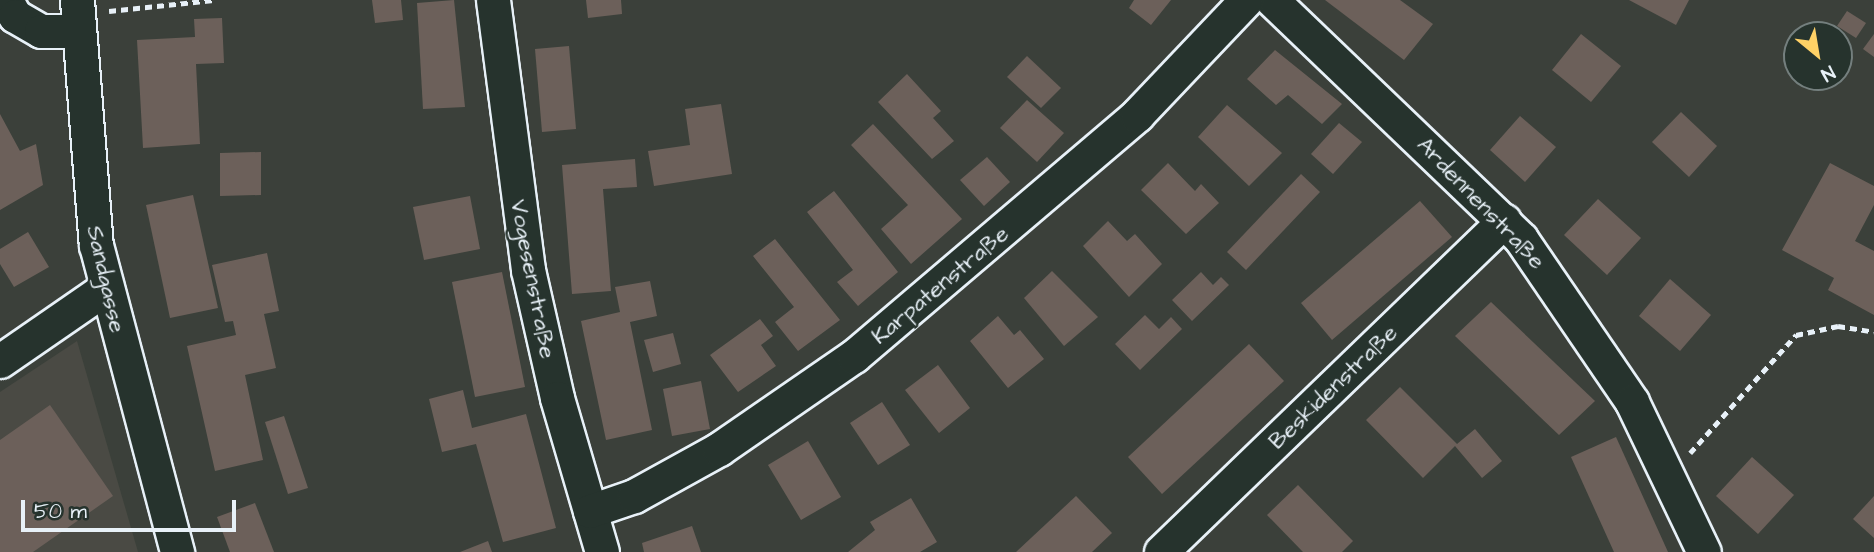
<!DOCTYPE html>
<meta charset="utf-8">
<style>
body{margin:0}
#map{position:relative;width:1874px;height:552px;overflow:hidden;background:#3b403a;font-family:"Architects Daughter",sans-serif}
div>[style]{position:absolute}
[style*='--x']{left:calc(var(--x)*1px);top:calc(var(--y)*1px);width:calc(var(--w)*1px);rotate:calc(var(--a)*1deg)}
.built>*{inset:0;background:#4a4a44}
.building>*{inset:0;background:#6c605a}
.path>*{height:4.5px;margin-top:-2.25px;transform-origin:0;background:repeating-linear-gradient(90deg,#e8f1f8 0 7px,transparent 0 12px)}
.roads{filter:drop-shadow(2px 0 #e8f1f8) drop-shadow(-2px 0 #e8f1f8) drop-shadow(0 2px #e8f1f8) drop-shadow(0 -2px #e8f1f8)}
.minor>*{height:33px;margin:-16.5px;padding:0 16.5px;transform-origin:16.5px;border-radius:16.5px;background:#26332d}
span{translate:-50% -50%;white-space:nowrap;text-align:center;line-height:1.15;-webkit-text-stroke:5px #26332d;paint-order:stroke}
.street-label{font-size:23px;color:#e8f1f8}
.north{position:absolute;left:1783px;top:21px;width:70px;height:70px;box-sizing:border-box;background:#26332d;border:2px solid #747f7e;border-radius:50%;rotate:150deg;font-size:19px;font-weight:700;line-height:28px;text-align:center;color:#e8f1f8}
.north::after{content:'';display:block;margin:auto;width:24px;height:32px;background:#ffd166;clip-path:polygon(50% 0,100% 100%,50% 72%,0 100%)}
.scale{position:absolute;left:21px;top:500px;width:215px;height:32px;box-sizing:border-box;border:4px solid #e8f1f8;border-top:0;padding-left:9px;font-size:21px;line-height:24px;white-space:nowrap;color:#e8f1f8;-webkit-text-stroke:5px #26332d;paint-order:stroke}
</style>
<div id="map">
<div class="built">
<div style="clip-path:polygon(77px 341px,138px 552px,0 552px,0 392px)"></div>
</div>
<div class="building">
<div style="clip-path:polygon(372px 0,401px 0,403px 20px,375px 23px)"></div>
<div style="clip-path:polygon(454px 0,465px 107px,423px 109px,417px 3px)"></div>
<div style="clip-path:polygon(586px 0,621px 0,622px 14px,588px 18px)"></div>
<div style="clip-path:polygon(1134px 0,1171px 0,1151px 25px,1129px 8px)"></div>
<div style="clip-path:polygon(1325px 0,1400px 0,1433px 24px,1404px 60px)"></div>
<div style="clip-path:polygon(1629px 0,1689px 0,1676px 25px)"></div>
<div style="clip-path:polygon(1847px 11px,1866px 23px,1856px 38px,1837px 26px)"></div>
<div style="clip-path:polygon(222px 18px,224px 63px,196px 64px,200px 144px,143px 148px,137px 40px,195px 37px,194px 19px)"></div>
<div style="clip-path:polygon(1581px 34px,1621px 66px,1591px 102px,1552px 70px)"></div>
<div style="clip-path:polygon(1874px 34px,1874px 57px,1863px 49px)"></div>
<div style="clip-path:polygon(569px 46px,576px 129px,542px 132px,535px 49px)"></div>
<div style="clip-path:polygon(1275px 50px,1342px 104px,1322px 124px,1288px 95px,1276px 105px,1247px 79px)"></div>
<div style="clip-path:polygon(1027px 56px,1061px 88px,1041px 108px,1007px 77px)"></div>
<div style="clip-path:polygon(907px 74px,941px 111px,933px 118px,954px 141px,932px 159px,878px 102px)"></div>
<div style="clip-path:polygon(1027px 100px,1064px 133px,1037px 162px,1000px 128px)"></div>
<div style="clip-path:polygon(721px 104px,732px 174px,654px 186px,648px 151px,690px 145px,685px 109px)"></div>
<div style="clip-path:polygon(1227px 105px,1282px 153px,1249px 186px,1198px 137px)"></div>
<div style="clip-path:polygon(1681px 112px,1717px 146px,1689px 177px,1652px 142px)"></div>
<div style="clip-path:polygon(0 114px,20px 151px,36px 144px,43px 185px,0 210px)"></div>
<div style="clip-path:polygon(1520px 116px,1556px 147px,1525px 182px,1490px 150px)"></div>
<div style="clip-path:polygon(1339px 123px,1362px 142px,1333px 174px,1311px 154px)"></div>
<div style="clip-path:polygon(873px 124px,962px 219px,911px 264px,881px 229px,908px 205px,851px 145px)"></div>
<div style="clip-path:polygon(261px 152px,261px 195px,220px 196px,220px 153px)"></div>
<div style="clip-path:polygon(987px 157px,1010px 182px,984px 206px,960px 180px)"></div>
<div style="clip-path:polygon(635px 159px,637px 187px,603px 189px,611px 291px,572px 294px,562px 165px)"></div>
<div style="clip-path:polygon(1168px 163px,1195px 191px,1201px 184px,1219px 203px,1186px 234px,1141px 190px)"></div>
<div style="clip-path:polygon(1830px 163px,1874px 186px,1874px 205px,1855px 241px,1874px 251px,1874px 315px,1828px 290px,1834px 278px,1782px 250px)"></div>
<div style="clip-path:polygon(1301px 174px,1320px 192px,1246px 270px,1227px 252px)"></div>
<div style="clip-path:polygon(834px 191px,898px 272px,858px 306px,837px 282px,853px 270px,807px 212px)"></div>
<div style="clip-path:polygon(193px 195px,218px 308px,170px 318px,146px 205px)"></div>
<div style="clip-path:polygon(470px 196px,480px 249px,424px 260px,413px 207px)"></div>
<div style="clip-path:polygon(1598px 199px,1641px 238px,1607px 275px,1564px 235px)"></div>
<div style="clip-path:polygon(1420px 201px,1452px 237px,1332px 340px,1301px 303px)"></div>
<div style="clip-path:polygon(1108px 221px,1127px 241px,1135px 234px,1162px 264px,1129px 297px,1083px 246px)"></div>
<div style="clip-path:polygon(28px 232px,49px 267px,14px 287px,0 264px,0 249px)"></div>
<div style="clip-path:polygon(775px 239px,840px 320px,798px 351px,775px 322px,794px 307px,753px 256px)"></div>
<div style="clip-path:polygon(267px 253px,279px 311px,264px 314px,276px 368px,245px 375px,263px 460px,215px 471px,187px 346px,236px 335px,233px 321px,225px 322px,212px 265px)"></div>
<div style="clip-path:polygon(1052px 271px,1098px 317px,1064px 346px,1024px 298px)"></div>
<div style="clip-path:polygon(502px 272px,525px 387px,475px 397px,452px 282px)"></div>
<div style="clip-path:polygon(1201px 272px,1213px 285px,1221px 277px,1229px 285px,1192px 321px,1172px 300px)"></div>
<div style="clip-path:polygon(1670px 279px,1711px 315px,1680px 351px,1639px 316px)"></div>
<div style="clip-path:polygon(650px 281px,657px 316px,630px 322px,652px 430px,606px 440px,581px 321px,620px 312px,615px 287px)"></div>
<div style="clip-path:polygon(1491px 302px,1595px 401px,1559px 435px,1455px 336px)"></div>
<div style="clip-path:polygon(1145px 315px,1159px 329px,1171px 317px,1182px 329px,1140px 370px,1115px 344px)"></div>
<div style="clip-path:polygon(998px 316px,1014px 335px,1020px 330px,1044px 359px,1008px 388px,970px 341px)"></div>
<div style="clip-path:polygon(760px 319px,773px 336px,761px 345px,776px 366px,738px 392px,710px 355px)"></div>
<div style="clip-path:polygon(673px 333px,681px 364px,653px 372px,644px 340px)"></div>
<div style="clip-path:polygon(1249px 344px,1284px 381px,1162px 494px,1128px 457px)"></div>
<div style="clip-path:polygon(938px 365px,970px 408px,939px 433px,905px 390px)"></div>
<div style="clip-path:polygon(701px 381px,710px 429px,672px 436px,663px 389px)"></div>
<div style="clip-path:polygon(1400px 387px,1457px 444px,1475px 429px,1502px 461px,1482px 478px,1455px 446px,1423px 478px,1366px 420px)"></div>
<div style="clip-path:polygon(463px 390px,472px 428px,526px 414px,556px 528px,503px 542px,476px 444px,442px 452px,429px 399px)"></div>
<div style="clip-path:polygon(882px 402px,910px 445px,878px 465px,850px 423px)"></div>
<div style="clip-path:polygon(50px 405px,113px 496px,33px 552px,0 552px,0 440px)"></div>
<div style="clip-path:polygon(284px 416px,308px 488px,288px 494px,265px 422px)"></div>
<div style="clip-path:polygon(1616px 437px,1668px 552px,1614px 552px,1571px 457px)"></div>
<div style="clip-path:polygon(808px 441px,841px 497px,801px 520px,768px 465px)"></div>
<div style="clip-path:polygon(1752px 457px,1794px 495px,1758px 534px,1716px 496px)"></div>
<div style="clip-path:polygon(1298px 485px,1353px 541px,1342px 552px,1303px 552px,1267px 515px)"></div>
<div style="clip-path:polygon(1076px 496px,1112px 533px,1092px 552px,1016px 552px)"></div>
<div style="clip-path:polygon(1874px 496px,1874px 538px,1853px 519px)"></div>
<div style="clip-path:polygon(911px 498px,937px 542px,920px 552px,848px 552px,875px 530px,870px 522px)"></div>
<div style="clip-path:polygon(255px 503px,274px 552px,230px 552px,217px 517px)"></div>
<div style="clip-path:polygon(692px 526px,701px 552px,644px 552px,642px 543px)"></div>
<div style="clip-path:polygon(488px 541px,492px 552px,460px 552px)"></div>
</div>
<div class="path">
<div style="--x:109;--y:11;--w:105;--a:-6"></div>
<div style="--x:1690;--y:453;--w:159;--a:-48.1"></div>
<div style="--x:1796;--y:335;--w:43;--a:-12.1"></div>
<div style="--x:1838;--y:326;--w:36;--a:9"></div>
</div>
<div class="roads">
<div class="minor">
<div style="--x:6;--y:0;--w:18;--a:61"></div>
<div style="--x:15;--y:16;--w:30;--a:30"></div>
<div style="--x:41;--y:31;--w:38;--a:0"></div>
<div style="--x:77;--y:0;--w:246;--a:85.6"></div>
<div style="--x:96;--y:245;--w:318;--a:75.2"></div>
<div style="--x:493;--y:0;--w:272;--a:82.6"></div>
<div style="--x:528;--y:270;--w:131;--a:77.2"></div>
<div style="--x:557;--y:398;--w:160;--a:73.7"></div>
<div style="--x:1272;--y:0;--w:345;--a:43.8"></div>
<div style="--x:1521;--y:239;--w:197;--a:55.7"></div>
<div style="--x:1632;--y:402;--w:166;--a:64.4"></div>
<div style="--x:0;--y:361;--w:129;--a:-34.6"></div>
<div style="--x:590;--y:511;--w:46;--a:-18.8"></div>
<div style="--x:634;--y:496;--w:97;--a:-28.9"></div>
<div style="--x:719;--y:449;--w:164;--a:-34.6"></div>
<div style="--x:854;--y:356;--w:372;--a:-40.4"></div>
<div style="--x:1137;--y:115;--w:158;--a:-46.5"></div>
<div style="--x:1161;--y:552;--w:477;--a:-44"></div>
</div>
</div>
<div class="street-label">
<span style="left:1481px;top:203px;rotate:46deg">Ardennenstraße</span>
<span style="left:106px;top:279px;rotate:77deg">Sandgasse</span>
<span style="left:533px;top:279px;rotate:79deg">Vogesenstraße</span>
<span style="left:940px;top:285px;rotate:-40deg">Karpatenstraße</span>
<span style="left:1333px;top:387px;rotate:-44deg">Beskidenstraße</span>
</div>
<div class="north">N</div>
<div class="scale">50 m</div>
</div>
